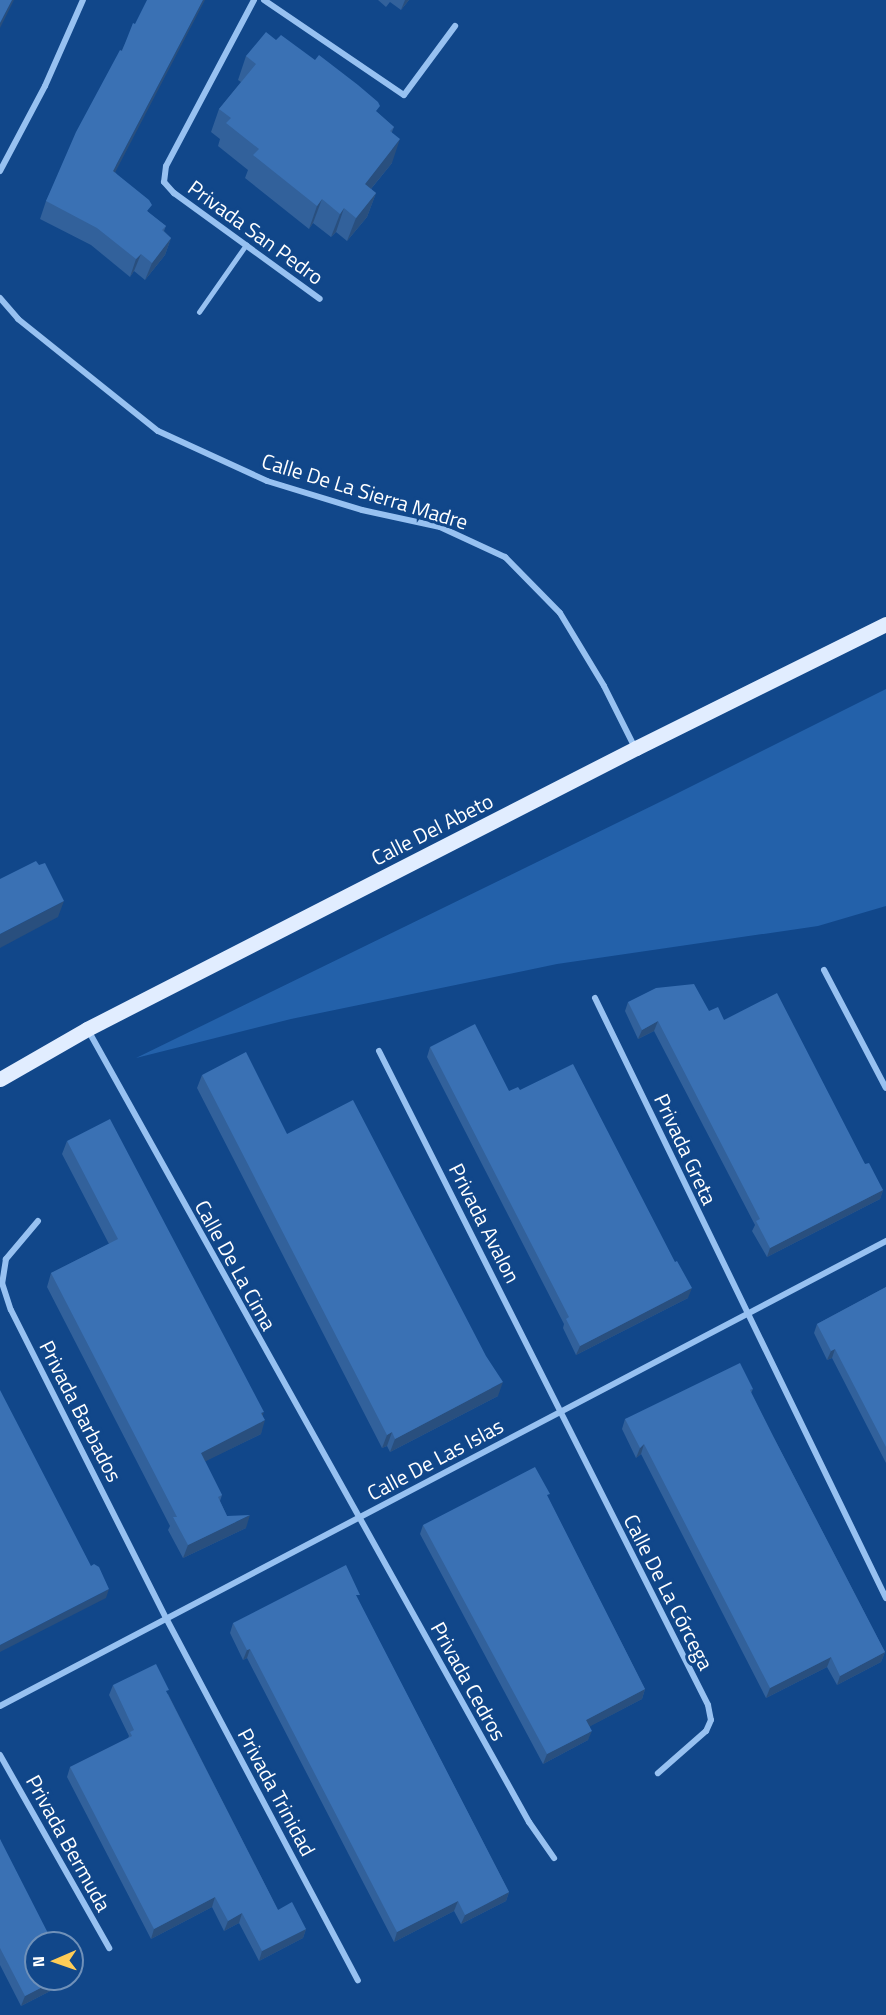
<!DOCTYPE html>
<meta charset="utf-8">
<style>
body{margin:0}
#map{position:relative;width:886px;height:2015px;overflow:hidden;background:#11478a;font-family:"Titillium Web",sans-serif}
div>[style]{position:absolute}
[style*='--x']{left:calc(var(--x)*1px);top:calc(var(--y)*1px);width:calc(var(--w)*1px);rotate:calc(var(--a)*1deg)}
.green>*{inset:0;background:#2361aa}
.service>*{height:4.5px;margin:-2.25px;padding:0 2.25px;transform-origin:2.25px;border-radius:2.25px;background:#97c1f1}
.minor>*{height:6px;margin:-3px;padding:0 3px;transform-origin:3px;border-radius:3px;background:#97c1f1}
.primary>*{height:15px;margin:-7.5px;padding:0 7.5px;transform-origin:7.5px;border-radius:7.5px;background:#e1edff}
.wall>*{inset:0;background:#32619b}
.shaded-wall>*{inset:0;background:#294f7e}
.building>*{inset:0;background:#3a71b4}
span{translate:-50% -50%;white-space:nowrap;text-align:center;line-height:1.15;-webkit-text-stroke:6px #11478a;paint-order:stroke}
.street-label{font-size:21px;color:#fff}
.north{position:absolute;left:24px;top:1931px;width:60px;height:60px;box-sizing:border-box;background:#11478a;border:2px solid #7091b9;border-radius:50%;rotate:268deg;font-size:16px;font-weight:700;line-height:24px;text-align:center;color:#fff}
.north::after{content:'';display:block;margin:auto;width:21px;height:27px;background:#ffcd57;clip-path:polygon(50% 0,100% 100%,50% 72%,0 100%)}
</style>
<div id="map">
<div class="green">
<div style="clip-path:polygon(886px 689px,886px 906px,818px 926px,557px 964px,291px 1019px,136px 1058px,668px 798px)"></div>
</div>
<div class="service">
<div style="--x:199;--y:312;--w:82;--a:-55"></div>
</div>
<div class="minor">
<div style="--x:254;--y:0;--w:188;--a:117.9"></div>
<div style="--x:166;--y:166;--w:16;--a:97"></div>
<div style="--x:164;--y:182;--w:15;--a:48"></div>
<div style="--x:174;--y:193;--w:180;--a:36"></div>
<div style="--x:264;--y:0;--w:169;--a:34.2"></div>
<div style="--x:404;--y:95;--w:86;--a:-53.5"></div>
<div style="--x:0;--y:171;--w:96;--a:-62.1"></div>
<div style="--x:45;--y:86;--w:94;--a:-66.2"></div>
<div style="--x:0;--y:298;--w:28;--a:49"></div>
<div style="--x:18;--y:319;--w:179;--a:38.7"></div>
<div style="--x:158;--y:431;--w:120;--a:24.6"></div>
<div style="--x:267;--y:481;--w:99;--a:17"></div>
<div style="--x:362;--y:510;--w:80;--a:12.3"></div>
<div style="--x:440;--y:527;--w:72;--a:24.8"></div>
<div style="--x:505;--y:557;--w:78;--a:45.5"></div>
<div style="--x:560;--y:613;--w:85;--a:58.9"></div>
<div style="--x:604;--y:686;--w:69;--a:63.4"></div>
<div style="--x:824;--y:970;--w:133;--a:62.3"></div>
<div style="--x:595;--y:998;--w:667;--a:64.13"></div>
<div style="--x:88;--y:1030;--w:907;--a:60.89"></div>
<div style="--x:529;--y:1822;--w:44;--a:55.2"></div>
<div style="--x:379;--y:1051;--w:732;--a:63.29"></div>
<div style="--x:708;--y:1705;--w:15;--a:79"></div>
<div style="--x:711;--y:1720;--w:12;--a:114"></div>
<div style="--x:706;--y:1731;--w:64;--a:138.8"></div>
<div style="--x:38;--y:1221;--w:50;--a:130.1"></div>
<div style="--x:6;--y:1259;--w:24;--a:99"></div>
<div style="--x:2;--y:1283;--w:28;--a:72"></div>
<div style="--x:11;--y:1310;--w:345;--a:63.3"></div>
<div style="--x:166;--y:1618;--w:410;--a:62.1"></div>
<div style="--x:0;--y:1706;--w:1001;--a:-27.69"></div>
<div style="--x:0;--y:1755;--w:222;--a:60.5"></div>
</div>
<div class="primary">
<div style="--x:0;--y:1079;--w:100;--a:-29.9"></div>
<div style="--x:87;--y:1029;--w:617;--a:-27.11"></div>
<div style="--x:636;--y:748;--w:279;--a:-26.4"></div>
</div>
<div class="wall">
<div style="clip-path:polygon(378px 0,409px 0,401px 10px,390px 2px,386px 7px)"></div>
<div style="clip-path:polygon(135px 24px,115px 172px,149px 213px,166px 226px,164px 231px,171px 238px,165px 255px,145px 280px,134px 271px,130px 277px,91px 245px,40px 219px,46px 201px)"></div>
<div style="clip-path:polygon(276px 40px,378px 113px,394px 127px,392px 132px,392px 163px,371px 189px,376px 193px,367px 217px,347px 241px,336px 232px,331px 237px,313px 223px,309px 229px,245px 178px,248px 170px,218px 146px,220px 139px,211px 132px,219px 109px,241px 82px,238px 80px,246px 56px)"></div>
<div style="clip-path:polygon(628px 1002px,709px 1011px,724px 1020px,865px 1164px,883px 1190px,880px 1199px,767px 1257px,752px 1231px,755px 1225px,654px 1031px,638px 1039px,625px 1011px)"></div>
<div style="clip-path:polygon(430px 1047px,509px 1091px,688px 1298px,576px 1355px,563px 1328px,564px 1324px,427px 1057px)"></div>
<div style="clip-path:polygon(202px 1075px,287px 1134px,498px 1396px,390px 1452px,387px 1446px,382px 1448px,197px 1088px)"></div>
<div style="clip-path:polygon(67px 1141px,263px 1415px,261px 1434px,205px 1461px,222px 1495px,220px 1501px,227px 1516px,246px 1528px,183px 1558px,168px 1530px,170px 1526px,47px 1287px,51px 1273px,109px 1244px,62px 1154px)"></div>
<div style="clip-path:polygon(886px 1287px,886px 1463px,832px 1358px,827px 1360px,814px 1333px,817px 1324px)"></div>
<div style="clip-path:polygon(753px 1389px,751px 1393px,773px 1436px,885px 1652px,881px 1662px,837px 1685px,827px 1667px,766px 1698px,641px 1454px,636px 1458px,622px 1429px,625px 1419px)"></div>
<div style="clip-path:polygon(548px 1498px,645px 1689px,642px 1699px,590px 1726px,588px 1740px,543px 1764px,420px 1534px,423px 1525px)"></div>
<div style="clip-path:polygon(358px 1600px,509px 1892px,506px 1901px,461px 1924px,454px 1911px,394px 1942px,247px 1658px,243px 1660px,230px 1633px,233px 1623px)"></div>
<div style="clip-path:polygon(113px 1685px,168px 1694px,278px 1910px,306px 1929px,303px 1938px,259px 1961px,239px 1923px,224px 1931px,212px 1907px,151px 1939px,67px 1777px,70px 1767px,128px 1738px,129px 1736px,109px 1695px)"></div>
<div style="clip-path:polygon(0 1839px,36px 1979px,67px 1979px,66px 1983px,21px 2006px,0 1965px)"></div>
</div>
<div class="shaded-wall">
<div style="clip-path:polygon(12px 0,14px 0,0 28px,0 23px)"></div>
<div style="clip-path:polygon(203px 0,205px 0,107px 188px,113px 171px)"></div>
<div style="clip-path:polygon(405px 0,409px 0,401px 10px)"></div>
<div style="clip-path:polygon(400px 139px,392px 163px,356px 207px,365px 184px)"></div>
<div style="clip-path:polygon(376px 193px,367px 217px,347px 241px,356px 218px)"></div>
<div style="clip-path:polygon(322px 199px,313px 223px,309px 229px,317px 206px)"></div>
<div style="clip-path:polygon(344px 208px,336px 232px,331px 237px,340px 214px)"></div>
<div style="clip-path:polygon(171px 238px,165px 255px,145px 280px,152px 263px)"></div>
<div style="clip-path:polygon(141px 254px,134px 271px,130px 277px,136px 259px)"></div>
<div style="clip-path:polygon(64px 901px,58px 917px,0 948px,0 934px)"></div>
<div style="clip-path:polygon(658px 1021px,654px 1031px,638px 1039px,642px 1030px)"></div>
<div style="clip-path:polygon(883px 1190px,880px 1199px,767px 1257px,770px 1248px)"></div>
<div style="clip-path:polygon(692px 1288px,688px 1298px,576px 1355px,580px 1346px)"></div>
<div style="clip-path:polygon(835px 1349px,832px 1358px,827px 1360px,831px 1351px)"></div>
<div style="clip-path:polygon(503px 1382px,498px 1396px,390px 1452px,395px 1439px)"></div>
<div style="clip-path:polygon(264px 1412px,260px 1423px,265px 1420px,261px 1434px,196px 1466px,201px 1453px)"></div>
<div style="clip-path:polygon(392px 1432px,387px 1446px,382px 1448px,387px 1435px)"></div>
<div style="clip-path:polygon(644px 1444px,641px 1454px,636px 1458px,640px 1448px)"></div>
<div style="clip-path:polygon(250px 1515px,246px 1528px,183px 1558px,188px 1545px)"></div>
<div style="clip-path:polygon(109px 1589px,106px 1598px,0 1652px,0 1645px)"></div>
<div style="clip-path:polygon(250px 1649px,247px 1658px,243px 1660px,247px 1650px)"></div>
<div style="clip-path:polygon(885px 1652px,881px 1662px,837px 1685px,840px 1676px)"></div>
<div style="clip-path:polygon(831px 1657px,827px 1667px,766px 1698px,770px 1688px)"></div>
<div style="clip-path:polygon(645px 1689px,642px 1699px,583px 1730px,586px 1720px)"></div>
<div style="clip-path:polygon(592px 1731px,588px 1740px,543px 1764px,547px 1754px)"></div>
<div style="clip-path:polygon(509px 1892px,506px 1901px,461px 1924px,465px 1915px)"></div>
<div style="clip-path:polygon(215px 1897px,212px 1907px,151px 1939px,154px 1929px)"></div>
<div style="clip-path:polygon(458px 1901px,454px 1911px,394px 1942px,397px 1932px)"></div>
<div style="clip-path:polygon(242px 1913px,239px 1923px,224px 1931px,228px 1921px)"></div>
<div style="clip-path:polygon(306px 1929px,303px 1938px,259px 1961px,262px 1951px)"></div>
<div style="clip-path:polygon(58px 1979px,67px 1979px,66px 1983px,21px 2006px,25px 1996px)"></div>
</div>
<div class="building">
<div style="clip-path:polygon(0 0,12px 0,0 23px)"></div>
<div style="clip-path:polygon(147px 0,203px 0,113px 171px,149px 200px,152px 205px,147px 211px,166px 226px,162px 230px,171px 238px,152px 263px,141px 254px,136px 259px,97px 228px,46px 201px,76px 132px,120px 50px,122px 51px,133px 23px,135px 24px)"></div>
<div style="clip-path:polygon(266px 32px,276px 40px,281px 35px,315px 60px,319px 55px,358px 85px,378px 102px,380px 106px,376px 111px,394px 127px,390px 131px,400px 139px,365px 184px,376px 193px,356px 218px,344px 208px,340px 214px,322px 199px,317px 206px,253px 155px,259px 149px,226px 123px,231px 118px,219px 109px,256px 64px,246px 56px)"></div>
<div style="clip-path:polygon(36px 861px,39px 865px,45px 863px,64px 901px,0 934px,0 879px)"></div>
<div style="clip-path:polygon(694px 984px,709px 1011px,718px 1007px,724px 1020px,777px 993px,865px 1164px,869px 1163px,883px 1190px,770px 1248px,756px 1221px,760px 1219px,658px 1021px,642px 1030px,628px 1002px,656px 988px)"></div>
<div style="clip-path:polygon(475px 1024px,509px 1091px,518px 1087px,520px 1090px,573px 1064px,675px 1262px,677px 1261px,692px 1288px,580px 1346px,566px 1319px,569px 1317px,430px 1047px)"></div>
<div style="clip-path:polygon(246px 1052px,287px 1134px,353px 1100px,486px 1356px,503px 1382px,395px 1439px,392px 1432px,387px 1435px,202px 1075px)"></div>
<div style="clip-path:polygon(110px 1119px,264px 1412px,261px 1413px,265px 1420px,201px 1453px,222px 1495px,218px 1497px,227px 1516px,250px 1515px,188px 1545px,173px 1517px,177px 1517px,51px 1273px,118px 1239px,67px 1141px)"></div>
<div style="clip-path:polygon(886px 1287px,886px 1447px,835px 1349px,831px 1351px,817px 1324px)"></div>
<div style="clip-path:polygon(740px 1363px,753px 1389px,750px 1390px,773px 1436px,885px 1652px,840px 1676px,831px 1657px,770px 1688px,644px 1444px,640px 1448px,625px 1419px)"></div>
<div style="clip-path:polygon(0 1390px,91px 1566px,94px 1564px,99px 1567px,109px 1589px,0 1645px)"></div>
<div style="clip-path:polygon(535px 1467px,550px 1494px,547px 1495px,645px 1689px,586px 1720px,592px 1731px,547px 1754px,423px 1525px)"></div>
<div style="clip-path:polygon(346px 1565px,360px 1595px,356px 1595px,509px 1892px,465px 1915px,458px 1901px,397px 1932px,250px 1649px,247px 1650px,233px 1623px)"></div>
<div style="clip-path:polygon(156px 1664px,169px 1690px,166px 1691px,278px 1910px,292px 1902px,306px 1929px,262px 1951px,242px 1913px,228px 1921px,215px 1897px,154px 1929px,70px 1767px,132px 1736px,130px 1732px,134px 1730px,113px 1685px)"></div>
<div style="clip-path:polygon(0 1839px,53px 1943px,36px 1943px,36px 1979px,58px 1979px,25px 1996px,0 1948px)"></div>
</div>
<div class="street-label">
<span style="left:256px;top:232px;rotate:36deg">Privada San Pedro</span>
<span style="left:365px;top:491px;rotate:17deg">Calle De La Sierra Madre</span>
<span style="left:432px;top:829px;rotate:-27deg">Calle Del Abeto</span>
<span style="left:686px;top:1149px;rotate:65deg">Privada Greta</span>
<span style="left:485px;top:1223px;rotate:63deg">Privada Avalon</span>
<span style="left:236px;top:1265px;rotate:61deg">Calle De La Cima</span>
<span style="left:81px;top:1411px;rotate:63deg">Privada Barbados</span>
<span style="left:435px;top:1459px;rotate:-28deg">Calle De Las Islas</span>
<span style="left:669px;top:1592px;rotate:63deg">Calle De La Córcega</span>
<span style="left:469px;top:1681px;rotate:61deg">Privada Cedros</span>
<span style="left:277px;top:1792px;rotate:62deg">Privada Trinidad</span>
<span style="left:69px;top:1843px;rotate:61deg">Privada Bermuda</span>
</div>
<div class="north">N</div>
</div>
